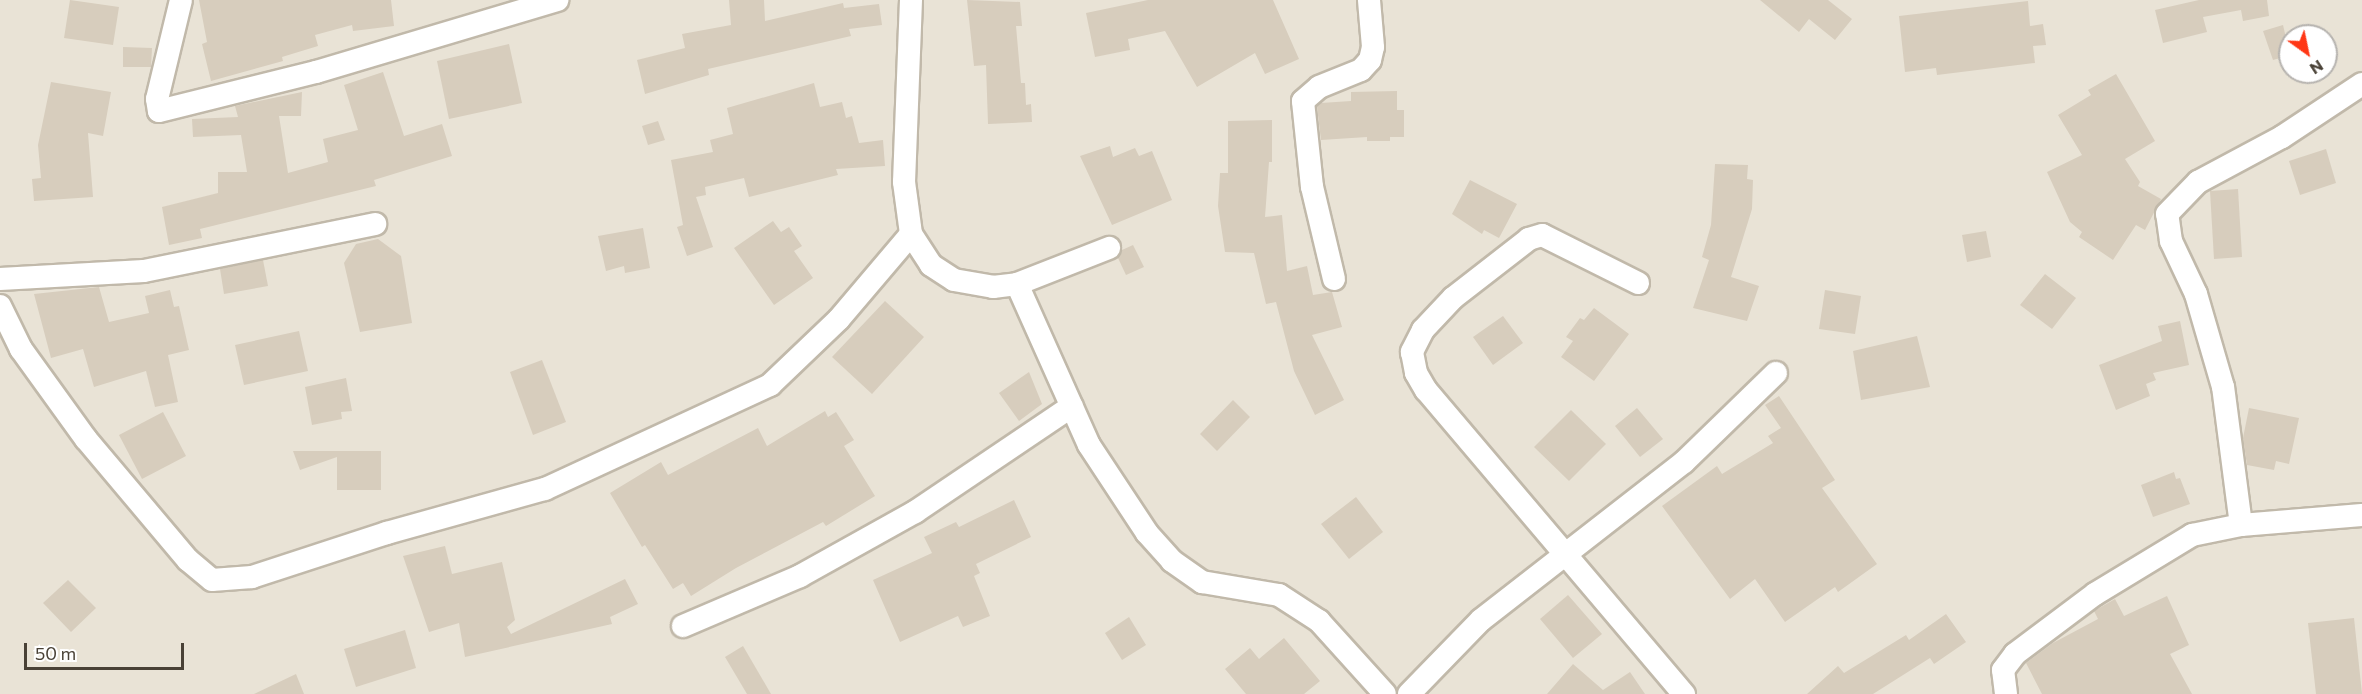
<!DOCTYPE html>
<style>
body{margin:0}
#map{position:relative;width:2362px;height:694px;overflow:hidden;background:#f5f1e8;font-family:Commissioner,sans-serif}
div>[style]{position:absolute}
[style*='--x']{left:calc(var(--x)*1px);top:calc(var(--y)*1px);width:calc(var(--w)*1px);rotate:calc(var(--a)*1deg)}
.residential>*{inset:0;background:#e9e3d6}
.building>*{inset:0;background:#d7cdbd}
.roads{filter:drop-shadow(2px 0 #c1b9aa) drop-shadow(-2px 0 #c1b9aa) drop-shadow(0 2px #c1b9aa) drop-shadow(0 -2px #c1b9aa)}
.minor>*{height:22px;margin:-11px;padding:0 11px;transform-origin:11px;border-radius:11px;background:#fff}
span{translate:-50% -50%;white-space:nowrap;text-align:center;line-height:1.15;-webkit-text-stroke:4.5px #fff;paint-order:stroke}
.north{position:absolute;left:2278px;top:24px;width:60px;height:60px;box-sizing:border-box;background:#fff;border:2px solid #b6b3af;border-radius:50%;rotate:147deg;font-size:16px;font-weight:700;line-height:24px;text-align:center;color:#494136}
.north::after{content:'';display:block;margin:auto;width:21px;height:27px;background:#ff3715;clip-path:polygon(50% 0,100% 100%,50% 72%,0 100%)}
.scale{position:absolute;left:24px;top:643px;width:160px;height:27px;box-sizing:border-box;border:3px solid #494136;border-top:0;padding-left:8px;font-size:18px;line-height:21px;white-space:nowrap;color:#494136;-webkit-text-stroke:4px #fff;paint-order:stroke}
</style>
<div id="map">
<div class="residential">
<div style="clip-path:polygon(evenodd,0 0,2362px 0,2362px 694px,0 694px,0 0,2290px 36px,2326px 36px,2326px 72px,2290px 72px,2290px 36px)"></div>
</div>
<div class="building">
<div style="clip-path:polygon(70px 0,119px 7px,113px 45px,64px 38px)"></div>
<div style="clip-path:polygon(199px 0,391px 0,394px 26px,353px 31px,352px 25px,315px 35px,318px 46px,282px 57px,283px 61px,211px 81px,202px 44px,207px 42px)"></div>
<div style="clip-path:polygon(729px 0,764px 0,765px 21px,843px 3px,844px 8px,879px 4px,882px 25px,849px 29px,851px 36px,708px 69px,709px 75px,645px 94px,637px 60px,685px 48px,682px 34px,731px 25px)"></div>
<div style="clip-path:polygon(967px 0,1020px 2px,1022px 26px,1016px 26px,1021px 83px,1025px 83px,1026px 105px,1031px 104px,1032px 122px,988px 124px,986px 65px,974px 66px)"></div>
<div style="clip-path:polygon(1148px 0,1273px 0,1299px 59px,1265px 74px,1255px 53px,1197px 87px,1165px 31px,1128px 39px,1130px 50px,1095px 57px,1086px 13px)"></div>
<div style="clip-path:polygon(1760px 0,1828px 0,1852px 19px,1835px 40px,1809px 19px,1799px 32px)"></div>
<div style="clip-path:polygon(2199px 0,2267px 0,2269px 16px,2243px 21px,2241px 10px,2203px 17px,2207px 32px,2163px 43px,2155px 10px)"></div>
<div style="clip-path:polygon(2028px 1px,2030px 26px,2043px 24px,2046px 45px,2033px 46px,2035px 63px,1937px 75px,1936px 68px,1905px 72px,1899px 16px)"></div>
<div style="clip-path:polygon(2283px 25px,2290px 55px,2273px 60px,2263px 31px)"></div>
<div style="clip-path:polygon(509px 44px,522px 103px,449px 119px,437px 61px)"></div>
<div style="clip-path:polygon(123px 47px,152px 48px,151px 67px,123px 67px)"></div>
<div style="clip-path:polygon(383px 72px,404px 136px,442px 124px,452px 156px,374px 180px,376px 186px,200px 229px,202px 238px,169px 245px,162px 207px,218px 193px,218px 172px,247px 172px,241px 135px,193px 137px,192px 119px,238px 117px,235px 106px,302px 92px,301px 116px,279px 116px,288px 173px,328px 162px,323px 139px,358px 130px,344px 85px)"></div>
<div style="clip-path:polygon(2116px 74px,2155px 141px,2125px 159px,2140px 182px,2138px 186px,2161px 199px,2145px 230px,2136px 225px,2113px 260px,2079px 237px,2082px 232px,2070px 222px,2047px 172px,2082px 155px,2058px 115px,2091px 95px,2088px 90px)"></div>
<div style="clip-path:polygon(51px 82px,111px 92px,103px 136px,88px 133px,93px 197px,34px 201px,32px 179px,41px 178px,38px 145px)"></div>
<div style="clip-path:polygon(814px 83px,820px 107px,842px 102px,846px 118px,852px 116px,859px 143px,883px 140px,885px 166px,836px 169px,838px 175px,749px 197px,744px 178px,705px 187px,706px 195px,696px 197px,713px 247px,687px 256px,677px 227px,683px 225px,671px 160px,713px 152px,710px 140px,733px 134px,727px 108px)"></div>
<div style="clip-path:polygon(1397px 91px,1397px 110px,1404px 110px,1404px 137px,1390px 137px,1390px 141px,1367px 141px,1367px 137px,1321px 140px,1317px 107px,1321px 103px,1351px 101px,1351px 92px)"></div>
<div style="clip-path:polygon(1272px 120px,1272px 162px,1269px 162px,1265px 217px,1282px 215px,1287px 271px,1307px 266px,1313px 295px,1332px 292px,1342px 327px,1312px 335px,1344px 400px,1315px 415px,1294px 371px,1276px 302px,1266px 304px,1254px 253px,1225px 252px,1218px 206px,1220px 173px,1228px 173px,1228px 121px)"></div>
<div style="clip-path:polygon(658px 121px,665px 140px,648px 145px,642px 126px)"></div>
<div style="clip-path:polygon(1110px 146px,1113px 157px,1135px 148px,1139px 156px,1152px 151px,1172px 200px,1112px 225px,1080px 156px)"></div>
<div style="clip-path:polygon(2326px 149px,2336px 183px,2300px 195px,2289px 161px)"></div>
<div style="clip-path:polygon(1715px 164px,1748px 165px,1747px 179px,1753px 180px,1752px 209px,1731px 277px,1759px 286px,1747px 321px,1693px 308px,1709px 260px,1702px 257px,1711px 225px)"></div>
<div style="clip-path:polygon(1470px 180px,1517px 204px,1499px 238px,1484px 230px,1482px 234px,1452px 214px)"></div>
<div style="clip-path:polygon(2238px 189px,2242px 257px,2214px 259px,2210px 191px)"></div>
<div style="clip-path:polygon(773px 221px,781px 232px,789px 227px,802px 246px,794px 251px,813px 278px,774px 305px,734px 248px)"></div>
<div style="clip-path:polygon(643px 228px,650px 268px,625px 273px,624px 266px,606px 271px,598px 236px)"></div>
<div style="clip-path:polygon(1986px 231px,1991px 257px,1967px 262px,1962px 235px)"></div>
<div style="clip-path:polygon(378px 239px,401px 256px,412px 323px,360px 332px,344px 263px,356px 244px)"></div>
<div style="clip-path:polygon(1133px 245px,1144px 267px,1126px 275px,1118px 258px,1122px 250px)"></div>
<div style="clip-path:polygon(263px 260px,268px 286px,224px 294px,220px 269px)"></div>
<div style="clip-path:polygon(2045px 274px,2076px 298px,2052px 329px,2020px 305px)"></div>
<div style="clip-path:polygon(99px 287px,109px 322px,149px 313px,145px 296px,170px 290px,174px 307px,179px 306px,189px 350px,168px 355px,178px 402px,155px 407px,146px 371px,94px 387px,83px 349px,51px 358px,34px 294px)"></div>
<div style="clip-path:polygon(1825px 290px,1861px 296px,1855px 334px,1819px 329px)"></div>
<div style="clip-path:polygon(885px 301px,924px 337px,872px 394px,832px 357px)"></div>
<div style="clip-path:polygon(1594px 308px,1629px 334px,1594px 381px,1561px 357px,1573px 341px,1566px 337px,1580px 318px,1584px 320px)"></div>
<div style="clip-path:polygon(1503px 316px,1523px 343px,1493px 365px,1473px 337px)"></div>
<div style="clip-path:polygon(2180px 321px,2189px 365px,2153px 373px,2156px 380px,2146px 384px,2150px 396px,2116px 410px,2099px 365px,2162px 341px,2158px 326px)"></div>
<div style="clip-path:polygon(299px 331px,308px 371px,244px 385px,235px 345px)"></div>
<div style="clip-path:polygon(1917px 336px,1930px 387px,1861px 400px,1853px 351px)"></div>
<div style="clip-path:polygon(542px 360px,566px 422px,533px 435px,510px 372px)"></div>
<div style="clip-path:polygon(1029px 372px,1042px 404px,1019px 421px,999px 393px)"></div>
<div style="clip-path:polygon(346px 378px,352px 411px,341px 412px,342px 419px,312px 425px,305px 387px)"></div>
<div style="clip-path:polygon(1779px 396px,1835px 480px,1822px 488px,1877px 564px,1838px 592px,1835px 587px,1785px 622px,1755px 579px,1730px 599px,1662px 506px,1717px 466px,1722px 474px,1773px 443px,1768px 436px,1781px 428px,1765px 405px)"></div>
<div style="clip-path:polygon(1233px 400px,1250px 417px,1217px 451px,1200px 434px)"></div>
<div style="clip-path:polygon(1637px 408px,1663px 439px,1640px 457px,1615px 426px)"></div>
<div style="clip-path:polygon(2249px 408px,2299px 418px,2289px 464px,2276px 461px,2274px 470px,2247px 465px,2243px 438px)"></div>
<div style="clip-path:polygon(1571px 410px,1606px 444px,1569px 481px,1534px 447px)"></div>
<div style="clip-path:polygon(825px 411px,828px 417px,836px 412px,854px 440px,844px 446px,875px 496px,826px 526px,823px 522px,736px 568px,691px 596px,683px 583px,673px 589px,645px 545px,642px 547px,610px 493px,661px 462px,668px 475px,758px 428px,767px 446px)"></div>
<div style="clip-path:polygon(163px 412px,186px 456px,142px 479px,119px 435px)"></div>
<div style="clip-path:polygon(293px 451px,381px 451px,381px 490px,337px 490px,337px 457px,300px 470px)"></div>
<div style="clip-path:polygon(2174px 472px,2176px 479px,2180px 478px,2190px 504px,2153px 517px,2141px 485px)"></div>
<div style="clip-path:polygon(1356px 497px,1383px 532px,1349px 559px,1321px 524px)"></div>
<div style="clip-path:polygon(1014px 500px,1031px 537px,976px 564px,980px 573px,974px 576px,990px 616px,963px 627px,958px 616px,900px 642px,873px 580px,932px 553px,924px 537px,956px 522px,959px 527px)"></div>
<div style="clip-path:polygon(445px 546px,452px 574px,502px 562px,515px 620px,507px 627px,511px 634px,625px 579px,638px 604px,610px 617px,612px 624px,465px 657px,459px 623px,429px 632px,403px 556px)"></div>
<div style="clip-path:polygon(68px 580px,96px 608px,71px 632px,43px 603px)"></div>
<div style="clip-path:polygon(1568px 595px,1602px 634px,1573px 658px,1540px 619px)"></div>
<div style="clip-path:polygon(2167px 596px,2189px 645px,2170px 654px,2192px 694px,2042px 694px,2026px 663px,2053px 643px,2098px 619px,2094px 611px,2115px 599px,2124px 616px)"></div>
<div style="clip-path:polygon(1946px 614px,1966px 642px,1934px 664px,1930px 658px,1873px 694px,1807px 694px,1838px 666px,1844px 673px,1906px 635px,1909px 640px)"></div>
<div style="clip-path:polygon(1129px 617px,1146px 645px,1122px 660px,1105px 633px)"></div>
<div style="clip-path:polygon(2354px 618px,2362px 694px,2316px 694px,2308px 623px)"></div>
<div style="clip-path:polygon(405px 630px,416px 668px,356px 687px,344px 649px)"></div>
<div style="clip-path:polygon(1284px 638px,1320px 681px,1304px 694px,1246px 694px,1225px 669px,1250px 648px,1259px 659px)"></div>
<div style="clip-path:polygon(743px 646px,771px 694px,747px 694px,725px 657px)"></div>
<div style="clip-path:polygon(1573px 664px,1603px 690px,1630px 672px,1645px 694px,1547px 694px)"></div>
<div style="clip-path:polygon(296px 674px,304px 694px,254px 694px)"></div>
</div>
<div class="roads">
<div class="minor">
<div style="--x:181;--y:0;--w:102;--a:103.6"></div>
<div style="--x:157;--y:99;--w:12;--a:81"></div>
<div style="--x:159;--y:111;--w:162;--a:-14"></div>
<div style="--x:316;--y:72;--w:252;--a:-16.6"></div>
<div style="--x:911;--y:0;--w:182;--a:92.2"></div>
<div style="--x:904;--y:182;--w:52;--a:82.3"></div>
<div style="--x:911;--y:234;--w:37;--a:57"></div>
<div style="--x:931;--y:265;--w:27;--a:33"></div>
<div style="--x:954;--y:280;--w:40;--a:10"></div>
<div style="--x:993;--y:287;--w:24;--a:-7"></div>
<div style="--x:1017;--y:284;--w:176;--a:65.9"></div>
<div style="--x:1089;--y:445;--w:105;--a:56.6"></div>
<div style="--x:1147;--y:533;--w:38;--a:48"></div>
<div style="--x:1172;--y:561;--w:37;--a:35"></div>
<div style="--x:1202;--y:582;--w:78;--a:9.6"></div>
<div style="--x:1279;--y:595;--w:48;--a:33"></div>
<div style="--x:1319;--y:621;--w:98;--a:47.9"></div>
<div style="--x:0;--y:279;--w:144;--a:-3.2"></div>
<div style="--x:144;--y:271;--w:236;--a:-11.5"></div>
<div style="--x:1334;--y:279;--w:95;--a:-103.4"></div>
<div style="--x:1312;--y:187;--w:86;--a:-96"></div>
<div style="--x:1303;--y:101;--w:21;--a:-41"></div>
<div style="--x:1319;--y:87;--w:45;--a:-22"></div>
<div style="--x:1361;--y:70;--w:13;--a:-48"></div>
<div style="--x:1370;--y:60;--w:13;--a:-77"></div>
<div style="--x:1373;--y:47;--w:47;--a:-94.9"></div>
<div style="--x:1638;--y:283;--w:107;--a:-153.4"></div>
<div style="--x:1542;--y:235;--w:14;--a:163"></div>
<div style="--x:1529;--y:239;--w:96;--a:142.2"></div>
<div style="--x:1453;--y:298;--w:44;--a:133.2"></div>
<div style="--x:1423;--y:330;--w:25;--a:117"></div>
<div style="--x:1412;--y:352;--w:21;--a:79"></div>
<div style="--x:1416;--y:373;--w:20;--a:60"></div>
<div style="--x:1426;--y:390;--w:399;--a:49.7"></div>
<div style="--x:1017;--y:284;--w:99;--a:-21.4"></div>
<div style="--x:0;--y:306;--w:48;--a:64"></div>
<div style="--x:21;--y:349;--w:111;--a:54.2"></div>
<div style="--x:86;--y:439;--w:158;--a:49.9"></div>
<div style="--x:188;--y:560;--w:31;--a:40"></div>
<div style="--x:212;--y:580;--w:40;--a:-4.3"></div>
<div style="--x:252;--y:577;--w:142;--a:-18.1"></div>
<div style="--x:387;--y:533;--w:164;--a:-15.6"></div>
<div style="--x:545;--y:489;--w:248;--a:-24.8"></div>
<div style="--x:770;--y:385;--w:95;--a:-43.7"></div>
<div style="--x:839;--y:319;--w:111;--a:-49.7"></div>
<div style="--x:2241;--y:525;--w:139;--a:-97.4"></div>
<div style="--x:2223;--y:387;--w:97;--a:-106.2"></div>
<div style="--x:2196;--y:294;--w:59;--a:-115.3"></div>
<div style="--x:2171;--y:241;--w:27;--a:-98"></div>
<div style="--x:2167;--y:214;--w:45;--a:-45.9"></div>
<div style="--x:2198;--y:182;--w:95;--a:-28.2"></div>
<div style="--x:2282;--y:137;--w:96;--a:-33.5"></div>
<div style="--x:683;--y:626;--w:127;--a:-23.1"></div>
<div style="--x:800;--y:576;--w:132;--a:-29.1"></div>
<div style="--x:915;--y:512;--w:189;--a:-34"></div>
<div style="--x:1409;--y:694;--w:103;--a:-45.8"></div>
<div style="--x:1481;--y:620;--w:257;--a:-37.9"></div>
<div style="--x:1684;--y:462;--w:128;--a:-44.1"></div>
<div style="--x:2006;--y:694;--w:24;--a:-97"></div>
<div style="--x:2003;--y:670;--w:20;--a:-53"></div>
<div style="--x:2015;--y:654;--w:100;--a:-36.9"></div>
<div style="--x:2095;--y:594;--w:114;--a:-31.3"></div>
<div style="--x:2192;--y:535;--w:50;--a:-11.5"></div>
<div style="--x:2241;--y:525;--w:121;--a:-4.7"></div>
</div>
</div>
<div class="north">N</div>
<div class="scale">50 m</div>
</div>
